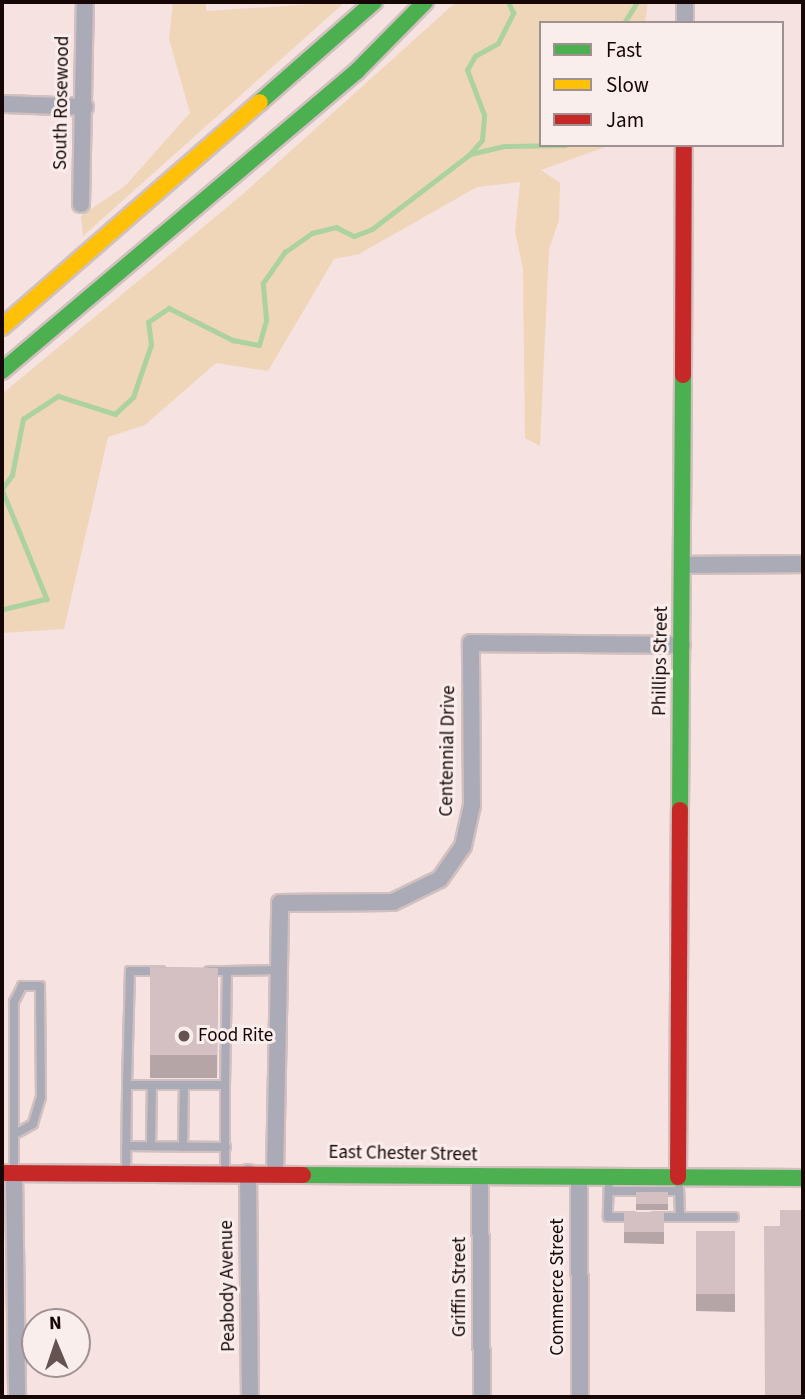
<!DOCTYPE html>
<style>
body{margin:0}
#map{position:relative;width:805px;height:1399px;overflow:hidden;background:#f6e2e0;font-family:"Source Sans 3",sans-serif}
div>[style]{position:absolute}
[style*='--x']{left:calc(var(--x)*1px);top:calc(var(--y)*1px);width:calc(var(--w)*1px);rotate:calc(var(--a)*1deg)}
.green>*{inset:0;background:#efd6b8}
.stream>*{height:4.5px;margin:-2.25px;padding:0 2.25px;transform-origin:2.25px;border-radius:2.25px;background:#abd2a0}
.path>*{height:2.5px;margin-top:-1.25px;transform-origin:0;background:repeating-linear-gradient(90deg,#aaa6ac 0 7px,transparent 0 10.5px)}
.roads{filter:drop-shadow(2px 0 #d1c0bf) drop-shadow(-2px 0 #d1c0bf) drop-shadow(0 2px #d1c0bf) drop-shadow(0 -2px #d1c0bf)}
.lane>*{height:8px;margin:-4px;padding:0 4px;transform-origin:4px;border-radius:4px;background:#aaabb7}
.street>*{height:16px;margin:-8px;padding:0 8px;transform-origin:8px;border-radius:8px;background:#aaabb7}
.fast>*{height:16px;margin:-8px;padding:0 8px;transform-origin:8px;border-radius:8px;background:#4caf50}
.slow>*{height:16px;margin:-8px;padding:0 8px;transform-origin:8px;border-radius:8px;background:#ffc107}
.jam>*{height:16px;margin:-8px;padding:0 8px;transform-origin:8px;border-radius:8px;background:#c62828}
.wall>*{inset:0;background:#b6a5a7}
.building>*{inset:0;background:#d4c0c2}
.dots>*{width:19px;height:19px;translate:-50% -50%;box-sizing:border-box;border:4px solid #faeeed;border-radius:50%}
span{translate:-50% -50%;white-space:nowrap;text-align:center;line-height:1.15;-webkit-text-stroke:6px #faeeed;paint-order:stroke}
.street-label{font-size:19px;color:#170606}
.poi-label{font-size:19px;color:#170606}
.left{translate:0 -50%;text-align:left}
.frame{position:absolute;inset:0;border:4px solid #170606;pointer-events:none}
.legend{position:absolute;left:539px;top:21px;width:245px;height:126px;box-sizing:border-box;background:#faeeed;border:2px solid #9f9191;margin:0;padding:9px 12px;list-style:none;font-size:21px;color:#170606}
.legend li{display:flex;align-items:center;gap:14px;height:35px}
.legend b{width:35px;border:2px solid #9f9191}
.north{position:absolute;left:21px;top:1308px;width:70px;height:70px;box-sizing:border-box;background:#faeeed;border:2px solid #9f9191;border-radius:50%;rotate:358deg;font-size:19px;font-weight:700;line-height:28px;text-align:center;color:#170606}
.north::after{content:'';display:block;margin:auto;width:24px;height:32px;background:#655352;clip-path:polygon(50% 0,100% 100%,50% 72%,0 100%)}
</style>
<div id="map">
<div class="green">
<div style="clip-path:polygon(173px 2px,206px 2px,206px 11px,345px 2px,83px 236px,81px 216px,125px 186px,190px 113px,169px 39px)"></div>
<div style="clip-path:polygon(456px 2px,648px 2px,645px 23px,541px 23px,541px 145px,611px 145px,541px 170px,560px 183px,559px 220px,549px 249px,540px 446px,525px 438px,523px 269px,515px 232px,520px 182px,477px 187px,359px 254px,334px 259px,268px 371px,216px 363px,145px 425px,108px 437px,64px 629px,2px 633px,2px 394px,243px 194px)"></div>
</div>
<div class="stream">
<div style="--x:624;--y:23;--w:25;--a:-58"></div>
<div style="--x:470;--y:154;--w:18;--a:-49"></div>
<div style="--x:482;--y:140;--w:25;--a:-85"></div>
<div style="--x:484;--y:115;--w:48;--a:-110.7"></div>
<div style="--x:467;--y:70;--w:16;--a:-60"></div>
<div style="--x:475;--y:56;--w:26;--a:-29"></div>
<div style="--x:498;--y:43;--w:34;--a:-63"></div>
<div style="--x:513;--y:13;--w:12;--a:-114"></div>
<div style="--x:2;--y:489;--w:17;--a:-54"></div>
<div style="--x:12;--y:475;--w:57;--a:-78.9"></div>
<div style="--x:23;--y:419;--w:42;--a:-33.3"></div>
<div style="--x:58;--y:396;--w:60;--a:17.5"></div>
<div style="--x:115;--y:414;--w:25;--a:-43"></div>
<div style="--x:133;--y:397;--w:55;--a:-70.9"></div>
<div style="--x:151;--y:345;--w:23;--a:-97"></div>
<div style="--x:148;--y:322;--w:25;--a:-34"></div>
<div style="--x:169;--y:308;--w:72;--a:26.6"></div>
<div style="--x:233;--y:340;--w:26;--a:11"></div>
<div style="--x:259;--y:345;--w:26;--a:-74"></div>
<div style="--x:266;--y:320;--w:37;--a:-95"></div>
<div style="--x:263;--y:283;--w:38;--a:-55"></div>
<div style="--x:285;--y:252;--w:33;--a:-35"></div>
<div style="--x:312;--y:233;--w:25;--a:-14"></div>
<div style="--x:336;--y:227;--w:20;--a:27"></div>
<div style="--x:354;--y:236;--w:19;--a:-21"></div>
<div style="--x:372;--y:229;--w:123;--a:-37.4"></div>
<div style="--x:470;--y:154;--w:35;--a:-13"></div>
<div style="--x:504;--y:146;--w:61;--a:-0.9"></div>
<div style="--x:2;--y:489;--w:119;--a:67.8"></div>
<div style="--x:47;--y:599;--w:46;--a:166.3"></div>
</div>
<div class="path">
<div style="--x:2;--y:686;--w:125;--a:90"></div>
</div>
<div class="roads">
<div class="lane">
<div style="--x:209;--y:971;--w:18;--a:0"></div>
<div style="--x:127;--y:1085;--w:114;--a:-88.5"></div>
<div style="--x:130;--y:971;--w:31;--a:0"></div>
<div style="--x:225;--y:1085;--w:114;--a:-89"></div>
<div style="--x:227;--y:971;--w:52;--a:-1.1"></div>
<div style="--x:126;--y:1146;--w:100;--a:0.6"></div>
<div style="--x:151;--y:1146;--w:61;--a:-89.1"></div>
<div style="--x:183;--y:1147;--w:62;--a:-89.1"></div>
<div style="--x:14;--y:1172;--w:170;--a:-90"></div>
<div style="--x:14;--y:1002;--w:18;--a:-63"></div>
<div style="--x:22;--y:986;--w:18;--a:0"></div>
<div style="--x:40;--y:986;--w:111;--a:89.5"></div>
<div style="--x:41;--y:1097;--w:28;--a:107"></div>
<div style="--x:33;--y:1124;--w:21;--a:151"></div>
<div style="--x:126;--y:1173;--w:88;--a:-89.3"></div>
<div style="--x:127;--y:1085;--w:98;--a:0"></div>
<div style="--x:225;--y:1085;--w:88;--a:90"></div>
<div style="--x:609;--y:1180;--w:37;--a:92"></div>
<div style="--x:608;--y:1217;--w:24;--a:0"></div>
<div style="--x:679;--y:1187;--w:30;--a:88"></div>
<div style="--x:609;--y:1191;--w:70;--a:0"></div>
<div style="--x:655;--y:1217;--w:79;--a:0"></div>
</div>
<div class="street">
<div style="--x:685;--y:23;--w:21;--a:-90"></div>
<div style="--x:2;--y:104;--w:83;--a:2.1"></div>
<div style="--x:81;--y:204;--w:202;--a:-88.9"></div>
<div style="--x:683;--y:565;--w:120;--a:-0.5"></div>
<div style="--x:14;--y:1173;--w:224;--a:89.2"></div>
<div style="--x:248;--y:1173;--w:224;--a:89.5"></div>
<div style="--x:275;--y:1174;--w:271;--a:-88.9"></div>
<div style="--x:280;--y:903;--w:113;--a:-0.5"></div>
<div style="--x:393;--y:902;--w:52;--a:-26.1"></div>
<div style="--x:440;--y:879;--w:40;--a:-55.1"></div>
<div style="--x:463;--y:846;--w:42;--a:-77.6"></div>
<div style="--x:472;--y:805;--w:162;--a:-90.4"></div>
<div style="--x:471;--y:643;--w:211;--a:0.5"></div>
<div style="--x:480;--y:1176;--w:221;--a:89.5"></div>
<div style="--x:579;--y:1177;--w:220;--a:89.7"></div>
</div>
<div class="fast">
<div style="--x:260;--y:102;--w:152;--a:-41.3"></div>
<div style="--x:2;--y:371;--w:465;--a:-40.2"></div>
<div style="--x:357;--y:71;--w:97;--a:-45.4"></div>
<div style="--x:680;--y:810;--w:435;--a:-89.6"></div>
<div style="--x:303;--y:1175;--w:500;--a:0.34"></div>
</div>
<div class="slow">
<div style="--x:2;--y:327;--w:342;--a:-41.1"></div>
</div>
<div class="jam">
<div style="--x:683;--y:375;--w:230;--a:-89.8"></div>
<div style="--x:2;--y:1173;--w:301;--a:0.4"></div>
<div style="--x:678;--y:1177;--w:367;--a:-89.7"></div>
</div>
</div>
<div class="wall">
<div style="clip-path:polygon(150px 967px,218px 968px,217px 1078px,150px 1078px)"></div>
<div style="clip-path:polygon(636px 1192px,668px 1192px,668px 1210px,636px 1210px)"></div>
<div style="clip-path:polygon(624px 1212px,664px 1212px,664px 1244px,624px 1243px)"></div>
<div style="clip-path:polygon(696px 1231px,735px 1231px,735px 1312px,696px 1311px)"></div>
</div>
<div class="building">
<div style="clip-path:polygon(150px 967px,218px 968px,217px 1055px,150px 1055px)"></div>
<div style="clip-path:polygon(2px 1002px,3px 1002px,2px 1040px)"></div>
<div style="clip-path:polygon(636px 1192px,668px 1192px,668px 1204px,636px 1204px)"></div>
<div style="clip-path:polygon(780px 1210px,803px 1210px,803px 1397px,765px 1397px,764px 1226px,780px 1226px)"></div>
<div style="clip-path:polygon(624px 1212px,664px 1212px,664px 1232px,624px 1232px)"></div>
<div style="clip-path:polygon(696px 1231px,735px 1231px,735px 1294px,696px 1294px)"></div>
</div>
<div class="dots">
<div style="left:184px;top:1036px;background:#655352"></div>
</div>
<div class="street-label">
<span style="left:62px;top:103px;rotate:-89deg">South Rosewood</span>
<span style="left:661px;top:661px;rotate:-89deg">Phillips Street</span>
<span style="left:448px;top:751px;rotate:-89deg">Centennial Drive</span>
<span style="left:403px;top:1154px;rotate:1deg">East Chester Street</span>
<span style="left:228px;top:1286px;rotate:-91deg">Peabody Avenue</span>
<span style="left:460px;top:1287px;rotate:-90deg">Griffin Street</span>
<span style="left:558px;top:1287px;rotate:-90deg">Commerce Street</span>
</div>
<div class="poi-label">
<span class="left" style="left:198px;top:1036px">Food Rite</span>
</div>
<div class="frame"></div>
<ul class="legend">
<li><b style="height:9px;background:#4caf50"></b>Fast</li>
<li><b style="height:9px;background:#ffc107"></b>Slow</li>
<li><b style="height:9px;background:#c62828"></b>Jam</li>
</ul>
<div class="north">N</div>
</div>
